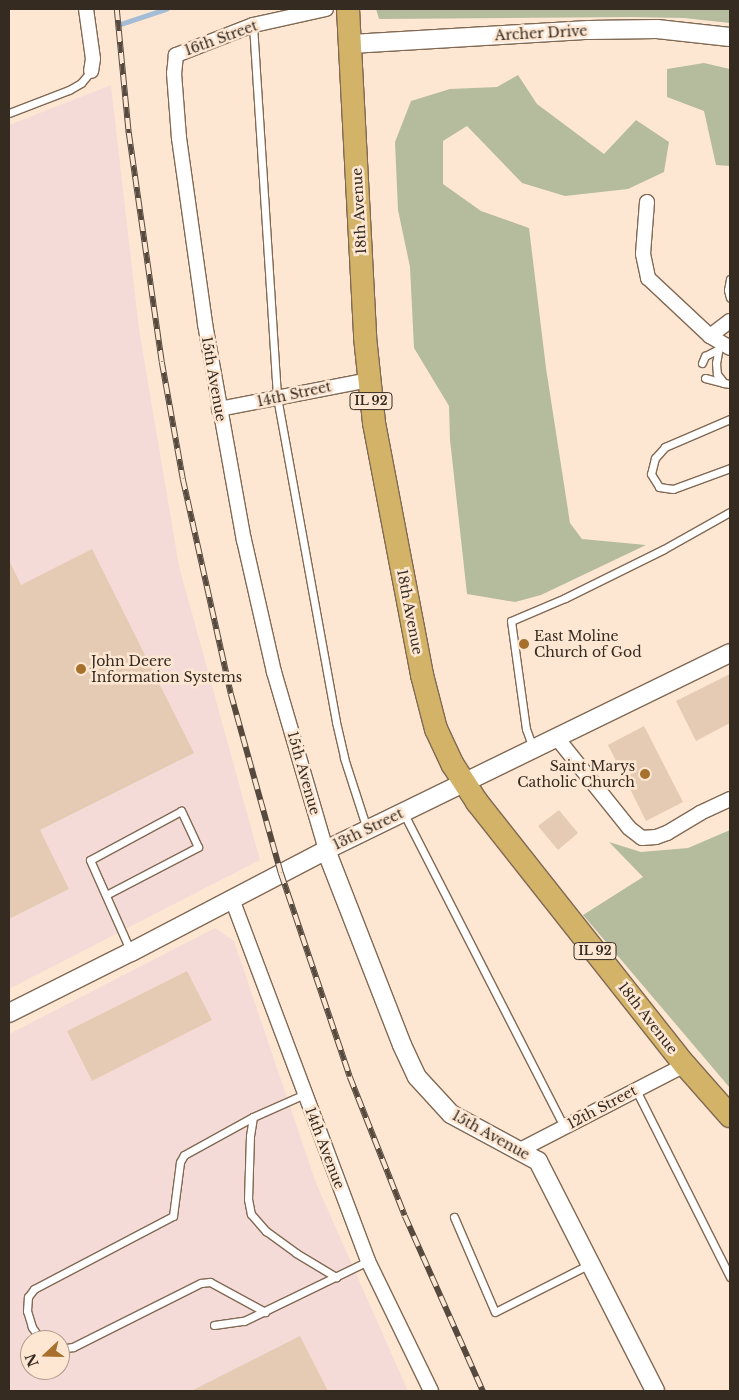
<!DOCTYPE html>
<style>
body{margin:0}
#map{position:relative;width:739px;height:1400px;overflow:hidden;background:#fde7d3;font-family:"Libre Baskerville",serif}
div>[style]{position:absolute}
[style*='--x']{left:calc(var(--x)*1px);top:calc(var(--y)*1px);width:calc(var(--w)*1px);rotate:calc(var(--a)*1deg)}
.industrial>*{inset:0;background:#f5dbd7}
.green>*{inset:0;background:#b5bc9e}
.stream>*{height:4.5px;margin:-2.25px;padding:0 2.25px;transform-origin:2.25px;border-radius:2.25px;background:#a4bcd5}
.building>*{inset:0;background:#e5cbb3}
.roads{filter:drop-shadow(1px 0 #816953) drop-shadow(-1px 0 #816953) drop-shadow(0 1px #816953) drop-shadow(0 -1px #816953)}
.service>*{height:7px;margin:-3.5px;padding:0 3.5px;transform-origin:3.5px;border-radius:3.5px;background:#fff}
.minor>*{height:14px;margin:-7px;padding:0 7px;transform-origin:7px;border-radius:7px;background:#fff}
.tertiary>*{height:18px;margin:-9px;padding:0 9px;transform-origin:9px;border-radius:9px;background:#fff}
.primary>*{height:22px;margin:-11px;padding:0 11px;transform-origin:11px;border-radius:11px;background:#d3b367}
.rail>*{height:5.5px;margin-top:-2.75px;transform-origin:0;background:repeating-linear-gradient(90deg,#fde7d3 0 11px,#564a3e 0 22px);box-sizing:border-box;border-block:1px solid #564a3e}
.dots>*{width:14px;height:14px;translate:-50% -50%;box-sizing:border-box;border:2px solid #fde7d3;border-radius:50%}
span{translate:-50% -50%;white-space:nowrap;text-align:center;line-height:1.15;-webkit-text-stroke:5px #fde7d3;paint-order:stroke}
.shield-label span{padding:1px 4px;background:#fde7d3;border:1px solid;border-radius:4px;-webkit-text-stroke-width:0}
.shield-label{font-size:12px;color:#352b21;font-weight:700}
.street-label{font-size:14px;color:#352b21}
.poi-label{font-size:14px;color:#352b21}
.left{translate:0 -50%;text-align:left}
.right{translate:-100% -50%;text-align:right}
.frame{position:absolute;inset:0;border:10px solid #352b21;pointer-events:none}
.north{position:absolute;left:20px;top:1330px;width:50px;height:50px;box-sizing:border-box;background:#fde7d3;border:1px solid #ad9c8c;border-radius:50%;rotate:249deg;font-size:14px;font-weight:700;line-height:20px;text-align:center;color:#352b21}
.north::after{content:'';display:block;margin:auto;width:18px;height:22px;background:#a7702c;clip-path:polygon(50% 0,100% 100%,50% 72%,0 100%)}
</style>
<div id="map">
<div class="industrial">
<div style="clip-path:polygon(111px 85px,139px 329px,179px 566px,260px 860px,9px 989px,9px 125px)"></div>
<div style="clip-path:polygon(evenodd,215px 928px,234px 941px,316px 1183px,408px 1391px,9px 1391px,9px 1034px,215px 928px,30px 1340px,60px 1340px,60px 1370px,30px 1370px,30px 1340px)"></div>
</div>
<div class="green">
<div style="clip-path:polygon(376px 9px,730px 9px,730px 23px,684px 18px,631px 17px,379px 19px)"></div>
<div style="clip-path:polygon(704px 63px,730px 69px,730px 166px,716px 165px,704px 111px,667px 97px,667px 69px)"></div>
<div style="clip-path:polygon(518px 75px,537px 104px,604px 154px,636px 120px,669px 142px,664px 172px,628px 189px,565px 196px,522px 183px,467px 126px,443px 141px,443px 184px,481px 211px,529px 228px,546px 368px,570px 523px,582px 539px,646px 545px,541px 595px,515px 602px,467px 594px,450px 440px,449px 406px,414px 348px,410px 267px,398px 210px,395px 142px,411px 101px,450px 89px,497px 87px)"></div>
<div style="clip-path:polygon(730px 830px,730px 1088px,583px 915px,643px 877px,609px 842px,641px 852px,688px 848px)"></div>
</div>
<div class="stream">
<div style="--x:118;--y:25;--w:51;--a:-18.4"></div>
</div>
<div class="building">
<div style="clip-path:polygon(92px 549px,194px 753px,40px 830px,69px 889px,9px 919px,9px 560px,21px 585px)"></div>
<div style="clip-path:polygon(730px 674px,730px 723px,696px 741px,676px 701px)"></div>
<div style="clip-path:polygon(644px 726px,683px 802px,646px 821px,608px 745px)"></div>
<div style="clip-path:polygon(559px 810px,578px 833px,558px 850px,538px 826px)"></div>
<div style="clip-path:polygon(187px 971px,212px 1020px,92px 1081px,67px 1031px)"></div>
<div style="clip-path:polygon(300px 1336px,328px 1391px,191px 1391px)"></div>
</div>
<div class="roads">
<div class="service">
<div style="--x:253;--y:25;--w:373;--a:86.3"></div>
<div style="--x:277;--y:397;--w:330;--a:79.7"></div>
<div style="--x:336;--y:722;--w:37;--a:77"></div>
<div style="--x:344;--y:758;--w:75;--a:72.1"></div>
<div style="--x:9;--y:113;--w:64;--a:-21"></div>
<div style="--x:69;--y:90;--w:14;--a:-30"></div>
<div style="--x:81;--y:83;--w:16;--a:-50"></div>
<div style="--x:730;--y:279;--w:11;--a:100"></div>
<div style="--x:728;--y:290;--w:8;--a:76"></div>
<div style="--x:720;--y:341;--w:22;--a:100"></div>
<div style="--x:716;--y:363;--w:11;--a:85"></div>
<div style="--x:717;--y:374;--w:11;--a:52"></div>
<div style="--x:724;--y:383;--w:6;--a:9"></div>
<div style="--x:702;--y:363;--w:8;--a:-67"></div>
<div style="--x:705;--y:356;--w:13;--a:-27"></div>
<div style="--x:705;--y:378;--w:20;--a:15"></div>
<div style="--x:730;--y:419;--w:71;--a:156.7"></div>
<div style="--x:665;--y:447;--w:15;--a:132"></div>
<div style="--x:655;--y:458;--w:16;--a:104"></div>
<div style="--x:651;--y:474;--w:15;--a:58"></div>
<div style="--x:659;--y:487;--w:14;--a:8"></div>
<div style="--x:673;--y:489;--w:61;--a:-20.2"></div>
<div style="--x:533;--y:748;--w:20;--a:-110"></div>
<div style="--x:526;--y:729;--w:109;--a:-97.9"></div>
<div style="--x:511;--y:621;--w:59;--a:-23.1"></div>
<div style="--x:565;--y:598;--w:110;--a:-26.3"></div>
<div style="--x:664;--y:549;--w:76;--a:-29.3"></div>
<div style="--x:403;--y:812;--w:354;--a:62.9"></div>
<div style="--x:106;--y:895;--w:104;--a:-27.6"></div>
<div style="--x:198;--y:847;--w:40;--a:-115"></div>
<div style="--x:181;--y:811;--w:103;--a:151.7"></div>
<div style="--x:90;--y:860;--w:101;--a:66"></div>
<div style="--x:636;--y:1090;--w:209;--a:63.3"></div>
<div style="--x:253;--y:1117;--w:19;--a:99"></div>
<div style="--x:250;--y:1136;--w:63;--a:91.8"></div>
<div style="--x:248;--y:1199;--w:15;--a:79"></div>
<div style="--x:251;--y:1214;--w:23;--a:49"></div>
<div style="--x:266;--y:1231;--w:37;--a:36"></div>
<div style="--x:296;--y:1253;--w:47;--a:31"></div>
<div style="--x:454;--y:1217;--w:103;--a:66.7"></div>
<div style="--x:495;--y:1312;--w:106;--a:-26.8"></div>
<div style="--x:214;--y:1325;--w:30;--a:-8"></div>
<div style="--x:244;--y:1321;--w:138;--a:-25.8"></div>
<div style="--x:41;--y:1340;--w:16;--a:-125"></div>
<div style="--x:32;--y:1327;--w:17;--a:-107"></div>
<div style="--x:27;--y:1311;--w:14;--a:-86"></div>
<div style="--x:28;--y:1297;--w:10;--a:-53"></div>
<div style="--x:34;--y:1289;--w:157;--a:-27.7"></div>
<div style="--x:173;--y:1216;--w:54;--a:-82.6"></div>
<div style="--x:180;--y:1162;--w:8;--a:-60"></div>
<div style="--x:184;--y:1155;--w:79;--a:-28.8"></div>
<div style="--x:253;--y:1117;--w:57;--a:-23.9"></div>
<div style="--x:60;--y:1349;--w:13;--a:-9"></div>
<div style="--x:73;--y:1347;--w:143;--a:-26.6"></div>
<div style="--x:201;--y:1283;--w:9;--a:-6"></div>
<div style="--x:210;--y:1282;--w:63;--a:28.6"></div>
</div>
<div class="minor">
<div style="--x:86;--y:9;--w:50;--a:82"></div>
<div style="--x:93;--y:59;--w:12;--a:99"></div>
<div style="--x:326;--y:9;--w:75;--a:167.6"></div>
<div style="--x:253;--y:25;--w:83;--a:158.7"></div>
<div style="--x:176;--y:55;--w:18;--a:96"></div>
<div style="--x:174;--y:73;--w:65;--a:85.6"></div>
<div style="--x:179;--y:138;--w:188;--a:82"></div>
<div style="--x:205;--y:324;--w:219;--a:79.8"></div>
<div style="--x:244;--y:540;--w:135;--a:77.2"></div>
<div style="--x:274;--y:672;--w:185;--a:73.7"></div>
<div style="--x:647;--y:202;--w:52;--a:94.4"></div>
<div style="--x:643;--y:254;--w:25;--a:78"></div>
<div style="--x:648;--y:278;--w:85;--a:43.1"></div>
<div style="--x:710;--y:336;--w:23;--a:31"></div>
<div style="--x:710;--y:336;--w:25;--a:-37"></div>
<div style="--x:219;--y:409;--w:153;--a:-10.9"></div>
<div style="--x:557;--y:738;--w:115;--a:51.3"></div>
<div style="--x:629;--y:828;--w:16;--a:38"></div>
<div style="--x:642;--y:838;--w:14;--a:-4"></div>
<div style="--x:656;--y:837;--w:12;--a:-20"></div>
<div style="--x:667;--y:833;--w:39;--a:-31"></div>
<div style="--x:700;--y:813;--w:33;--a:-25"></div>
<div style="--x:232;--y:899;--w:387;--a:69.4"></div>
<div style="--x:368;--y:1261;--w:144;--a:64.1"></div>
<div style="--x:520;--y:1150;--w:186;--a:-27.3"></div>
</div>
<div class="tertiary">
<div style="--x:351;--y:44;--w:238;--a:-3.4"></div>
<div style="--x:589;--y:30;--w:68;--a:-0.8"></div>
<div style="--x:657;--y:29;--w:73;--a:6.3"></div>
<div style="--x:326;--y:850;--w:209;--a:68.7"></div>
<div style="--x:402;--y:1045;--w:35;--a:65"></div>
<div style="--x:417;--y:1077;--w:50;--a:47.4"></div>
<div style="--x:451;--y:1114;--w:99;--a:28.4"></div>
<div style="--x:538;--y:1161;--w:258;--a:63"></div>
<div style="--x:9;--y:1013;--w:136;--a:-26.6"></div>
<div style="--x:131;--y:952;--w:220;--a:-27.6"></div>
<div style="--x:326;--y:850;--w:449;--a:-26"></div>
</div>
<div class="primary">
<div style="--x:348;--y:9;--w:328;--a:87"></div>
<div style="--x:365;--y:337;--w:86;--a:84"></div>
<div style="--x:374;--y:423;--w:257;--a:79.2"></div>
<div style="--x:422;--y:675;--w:56;--a:75.5"></div>
<div style="--x:436;--y:729;--w:40;--a:65"></div>
<div style="--x:453;--y:765;--w:44;--a:57"></div>
<div style="--x:477;--y:802;--w:335;--a:51.7"></div>
<div style="--x:685;--y:1065;--w:68;--a:48.6"></div>
</div>
</div>
<div class="rail">
<div style="--x:117;--y:9;--w:125;--a:84.5"></div>
<div style="--x:129;--y:133;--w:231;--a:81.8"></div>
<div style="--x:162;--y:362;--w:119;--a:79.8"></div>
<div style="--x:183;--y:479;--w:220;--a:77.4"></div>
<div style="--x:231;--y:694;--w:186;--a:74.4"></div>
<div style="--x:281;--y:873;--w:215;--a:71.3"></div>
<div style="--x:350;--y:1077;--w:149;--a:68.4"></div>
<div style="--x:405;--y:1216;--w:192;--a:66"></div>
</div>
<div class="dots">
<div style="left:524px;top:644px;background:#a7702c"></div>
<div style="left:81px;top:669px;background:#a7702c"></div>
<div style="left:645px;top:774px;background:#a7702c"></div>
</div>
<div class="shield-label">
<span style="left:371px;top:401px">IL 92</span>
<span style="left:595px;top:951px">IL 92</span>
</div>
<div class="street-label">
<span style="left:541px;top:33px;rotate:-3deg">Archer Drive</span>
<span style="left:221px;top:38px;rotate:-20deg">16th Street</span>
<span style="left:359px;top:211px;rotate:-93deg">18th Avenue</span>
<span style="left:214px;top:379px;rotate:80deg">15th Avenue</span>
<span style="left:294px;top:394px;rotate:-12deg">14th Street</span>
<span style="left:410px;top:612px;rotate:79deg">18th Avenue</span>
<span style="left:304px;top:773px;rotate:74deg">15th Avenue</span>
<span style="left:368px;top:829px;rotate:-26deg">13th Street</span>
<span style="left:648px;top:1018px;rotate:52deg">18th Avenue</span>
<span style="left:602px;top:1107px;rotate:-28deg">12th Street</span>
<span style="left:491px;top:1135px;rotate:29deg">15th Avenue</span>
<span style="left:325px;top:1148px;rotate:69deg">14th Avenue</span>
</div>
<div class="poi-label">
<span class="left" style="left:534px;top:644px">East Moline<br>Church of God</span>
<span class="left" style="left:91px;top:669px">John Deere<br>Information Systems</span>
<span class="right" style="left:635px;top:774px">Saint Marys<br>Catholic Church</span>
</div>
<div class="frame"></div>
<div class="north">N</div>
</div>
